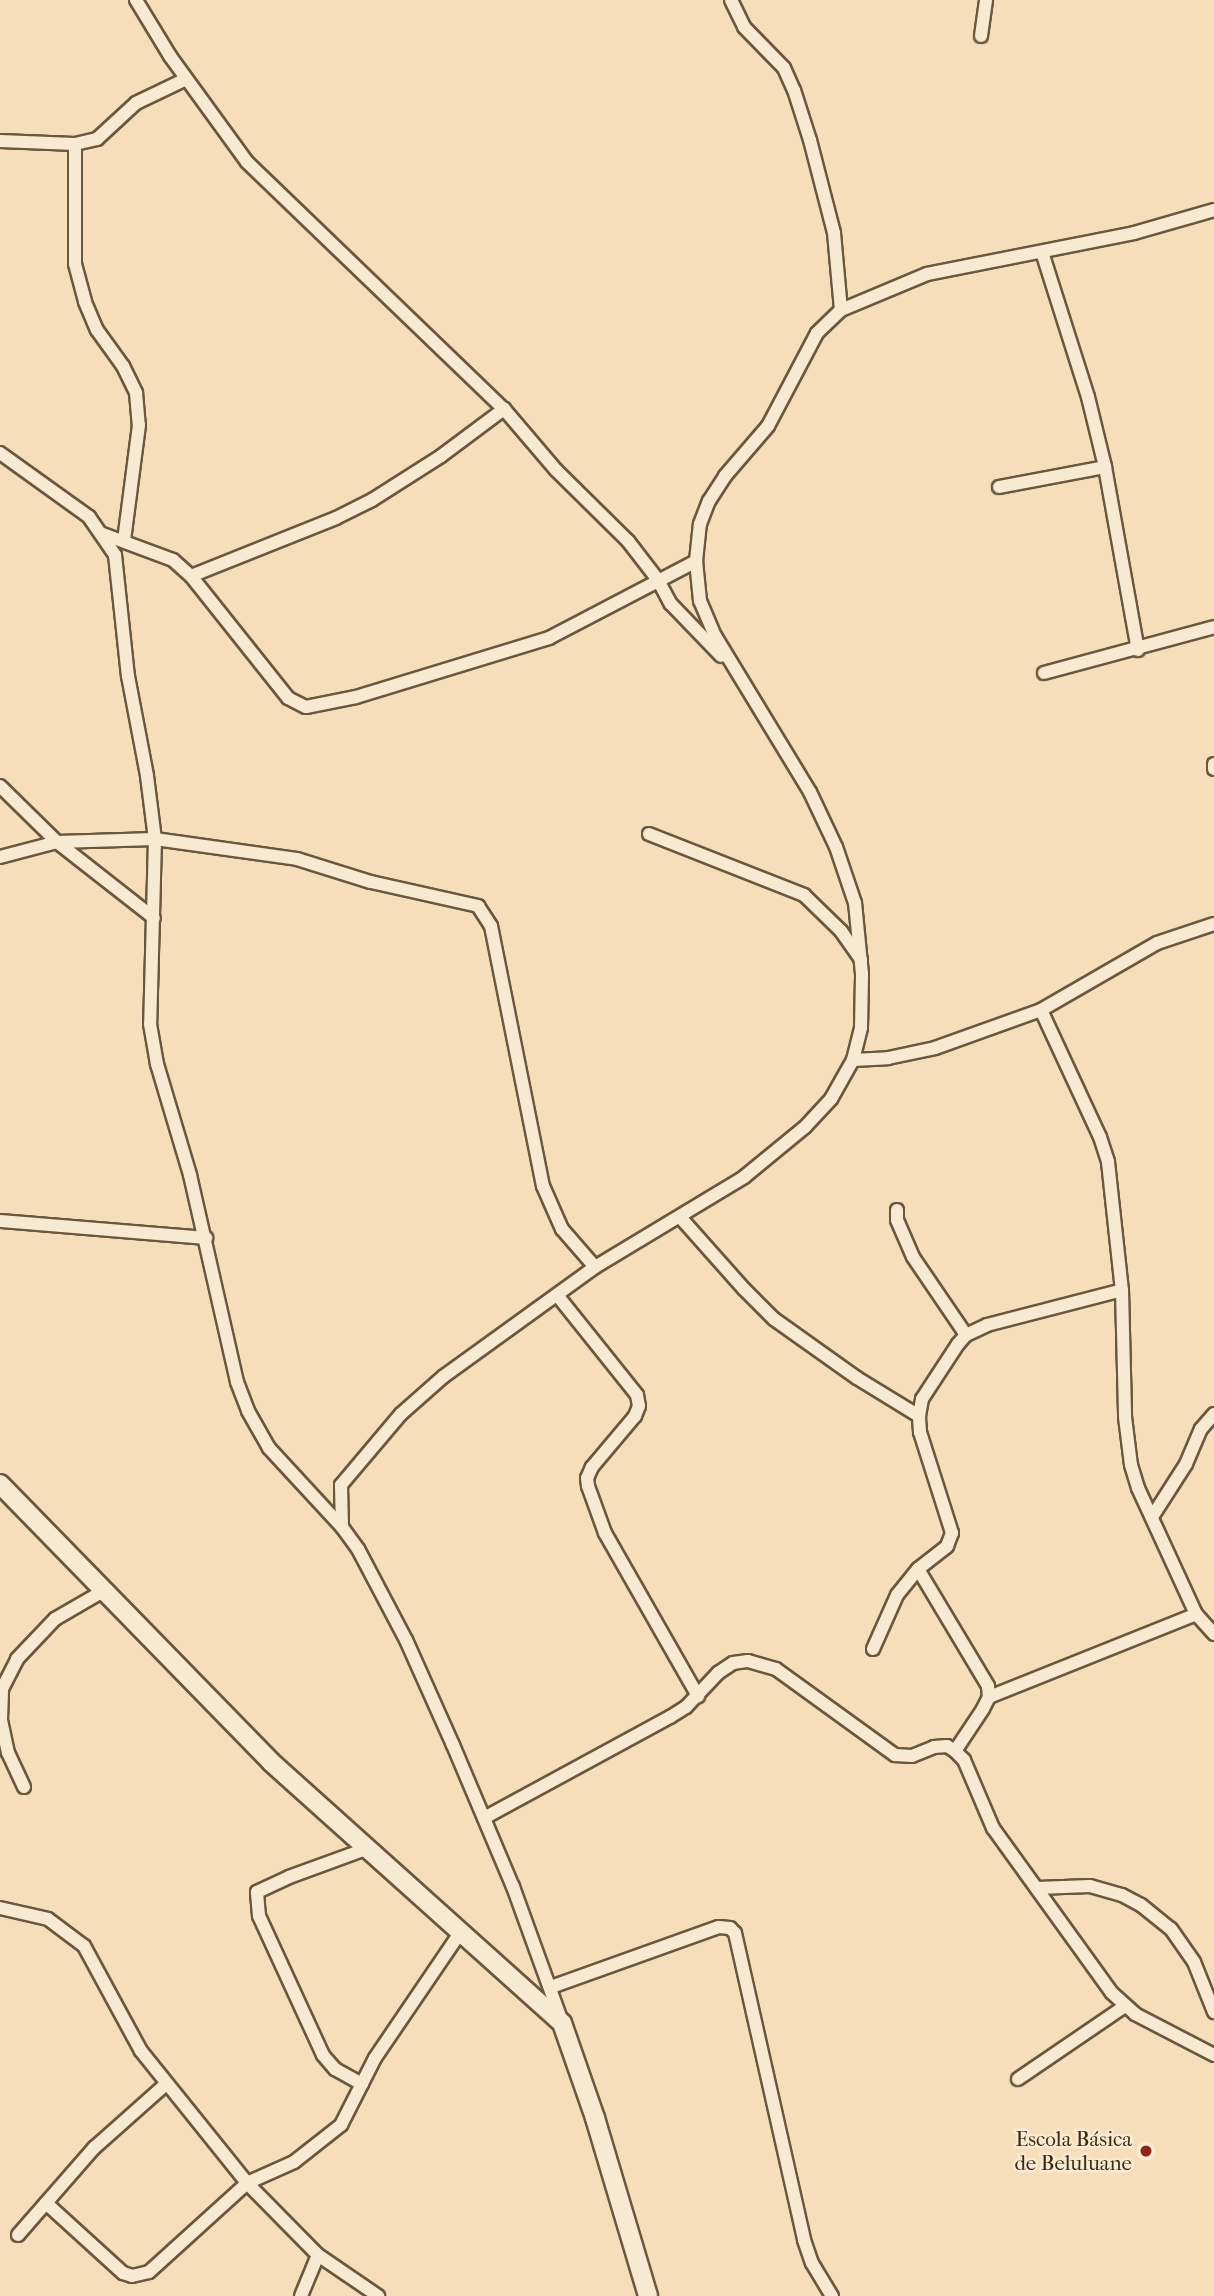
<!DOCTYPE html>
<meta charset="utf-8">
<style>
body{margin:0}
#map{position:relative;width:1214px;height:2296px;overflow:hidden;background:#f5deb9;font-family:"IM FELL French Canon",serif}
div>[style]{position:absolute}
[style*='--x']{left:calc(var(--x)*1px);top:calc(var(--y)*1px);width:calc(var(--w)*1px);rotate:calc(var(--a)*1deg)}
.roads{filter:drop-shadow(2px 0 #6a573d) drop-shadow(-2px 0 #6a573d) drop-shadow(0 2px #6a573d) drop-shadow(0 -2px #6a573d)}
.street>*{height:12px;margin:-6px;padding:0 6px;transform-origin:6px;border-radius:6px;background:#f8ead2}
.secondary>*{height:18px;margin:-9px;padding:0 9px;transform-origin:9px;border-radius:9px;background:#f8ead2}
.dots>*{width:19px;height:19px;translate:-50% -50%;box-sizing:border-box;border:4px solid #f8ead2;border-radius:50%}
span{translate:-50% -50%;white-space:nowrap;text-align:center;line-height:1.15;-webkit-text-stroke:5px #f8ead2;paint-order:stroke}
.poi-label{font-size:21px;color:#3b2a14}
.right{translate:-100% -50%;text-align:right}
</style>
<div id="map">
<div class="roads">
<div class="street">
<div style="--x:136;--y:0;--w:66;--a:58.7"></div>
<div style="--x:170;--y:56;--w:131;--a:54"></div>
<div style="--x:247;--y:162;--w:356;--a:43.9"></div>
<div style="--x:504;--y:409;--w:80;--a:49.6"></div>
<div style="--x:556;--y:470;--w:101;--a:44.6"></div>
<div style="--x:628;--y:541;--w:49;--a:52.4"></div>
<div style="--x:658;--y:580;--w:27;--a:62"></div>
<div style="--x:671;--y:604;--w:72;--a:46.1"></div>
<div style="--x:731;--y:0;--w:30;--a:64"></div>
<div style="--x:744;--y:27;--w:57;--a:45.7"></div>
<div style="--x:784;--y:68;--w:24;--a:66"></div>
<div style="--x:794;--y:90;--w:52;--a:72.3"></div>
<div style="--x:810;--y:140;--w:96;--a:75.5"></div>
<div style="--x:834;--y:233;--w:77;--a:84.8"></div>
<div style="--x:981;--y:36;--w:36;--a:-82"></div>
<div style="--x:0;--y:141;--w:75;--a:2.3"></div>
<div style="--x:75;--y:144;--w:23;--a:-13"></div>
<div style="--x:97;--y:139;--w:53;--a:-42.7"></div>
<div style="--x:136;--y:103;--w:55;--a:-25.6"></div>
<div style="--x:75;--y:144;--w:120;--a:90"></div>
<div style="--x:75;--y:264;--w:39;--a:75"></div>
<div style="--x:85;--y:302;--w:30;--a:67"></div>
<div style="--x:97;--y:330;--w:44;--a:54.2"></div>
<div style="--x:123;--y:366;--w:30;--a:64"></div>
<div style="--x:136;--y:393;--w:32;--a:85"></div>
<div style="--x:139;--y:425;--w:117;--a:97.4"></div>
<div style="--x:1042;--y:252;--w:152;--a:72.4"></div>
<div style="--x:1088;--y:397;--w:72;--a:76.3"></div>
<div style="--x:1105;--y:467;--w:186;--a:79.8"></div>
<div style="--x:0;--y:453;--w:110;--a:35.7"></div>
<div style="--x:89;--y:517;--w:46;--a:55.6"></div>
<div style="--x:115;--y:555;--w:122;--a:83.9"></div>
<div style="--x:128;--y:676;--w:102;--a:79.2"></div>
<div style="--x:147;--y:776;--w:64;--a:82.8"></div>
<div style="--x:155;--y:839;--w:185;--a:91.5"></div>
<div style="--x:150;--y:1024;--w:41;--a:80.1"></div>
<div style="--x:157;--y:1064;--w:116;--a:73.4"></div>
<div style="--x:190;--y:1175;--w:212;--a:77.2"></div>
<div style="--x:237;--y:1382;--w:31;--a:69"></div>
<div style="--x:248;--y:1411;--w:43;--a:60.4"></div>
<div style="--x:269;--y:1448;--w:108;--a:47.3"></div>
<div style="--x:999;--y:487;--w:108;--a:-10.7"></div>
<div style="--x:103;--y:534;--w:75;--a:20.4"></div>
<div style="--x:173;--y:560;--w:24;--a:42"></div>
<div style="--x:191;--y:576;--w:156;--a:51.5"></div>
<div style="--x:288;--y:698;--w:20;--a:27"></div>
<div style="--x:306;--y:707;--w:51;--a:-11.3"></div>
<div style="--x:356;--y:697;--w:202;--a:-17"></div>
<div style="--x:549;--y:638;--w:166;--a:-27.6"></div>
<div style="--x:191;--y:576;--w:156;--a:-21.8"></div>
<div style="--x:336;--y:518;--w:40;--a:-26.6"></div>
<div style="--x:372;--y:500;--w:82;--a:-32.5"></div>
<div style="--x:441;--y:456;--w:79;--a:-36.7"></div>
<div style="--x:1044;--y:673;--w:176;--a:-15.1"></div>
<div style="--x:1214;--y:764;--w:5;--a:90"></div>
<div style="--x:0;--y:786;--w:80;--a:44.5"></div>
<div style="--x:57;--y:842;--w:123;--a:38.1"></div>
<div style="--x:649;--y:834;--w:167;--a:21.5"></div>
<div style="--x:804;--y:895;--w:52;--a:44.2"></div>
<div style="--x:841;--y:931;--w:35;--a:55"></div>
<div style="--x:0;--y:857;--w:59;--a:-14.7"></div>
<div style="--x:57;--y:842;--w:98;--a:-1.8"></div>
<div style="--x:155;--y:839;--w:143;--a:8"></div>
<div style="--x:297;--y:859;--w:77;--a:17.3"></div>
<div style="--x:371;--y:882;--w:110;--a:12.6"></div>
<div style="--x:478;--y:906;--w:24;--a:57"></div>
<div style="--x:491;--y:926;--w:265;--a:78.7"></div>
<div style="--x:543;--y:1186;--w:47;--a:66.2"></div>
<div style="--x:562;--y:1229;--w:50;--a:49"></div>
<div style="--x:1041;--y:1010;--w:140;--a:65.1"></div>
<div style="--x:1100;--y:1137;--w:26;--a:72"></div>
<div style="--x:1108;--y:1162;--w:129;--a:83.8"></div>
<div style="--x:1122;--y:1290;--w:127;--a:88.6"></div>
<div style="--x:1125;--y:1417;--w:48;--a:82.9"></div>
<div style="--x:1131;--y:1465;--w:24;--a:73"></div>
<div style="--x:1138;--y:1488;--w:139;--a:65.3"></div>
<div style="--x:1196;--y:1614;--w:27;--a:48"></div>
<div style="--x:853;--y:1060;--w:35;--a:-3"></div>
<div style="--x:888;--y:1058;--w:48;--a:-12"></div>
<div style="--x:935;--y:1048;--w:113;--a:-19.7"></div>
<div style="--x:1041;--y:1010;--w:134;--a:-30"></div>
<div style="--x:1157;--y:943;--w:60;--a:-18.4"></div>
<div style="--x:897;--y:1210;--w:10;--a:90"></div>
<div style="--x:897;--y:1220;--w:40;--a:66.6"></div>
<div style="--x:913;--y:1257;--w:94;--a:55.8"></div>
<div style="--x:680;--y:1217;--w:96;--a:48.4"></div>
<div style="--x:744;--y:1289;--w:42;--a:45"></div>
<div style="--x:774;--y:1319;--w:102;--a:35.4"></div>
<div style="--x:857;--y:1378;--w:73;--a:31.5"></div>
<div style="--x:0;--y:1221;--w:207;--a:4.7"></div>
<div style="--x:557;--y:1295;--w:128;--a:51.3"></div>
<div style="--x:637;--y:1395;--w:11;--a:80"></div>
<div style="--x:639;--y:1406;--w:11;--a:112"></div>
<div style="--x:635;--y:1416;--w:67;--a:130.1"></div>
<div style="--x:592;--y:1467;--w:12;--a:114"></div>
<div style="--x:587;--y:1478;--w:8;--a:83"></div>
<div style="--x:588;--y:1486;--w:50;--a:70.1"></div>
<div style="--x:605;--y:1533;--w:188;--a:60.3"></div>
<div style="--x:1152;--y:1517;--w:63;--a:-57.3"></div>
<div style="--x:1186;--y:1464;--w:38;--a:-67"></div>
<div style="--x:1201;--y:1429;--w:20;--a:-49"></div>
<div style="--x:918;--y:1569;--w:136;--a:59.1"></div>
<div style="--x:988;--y:1686;--w:11;--a:85"></div>
<div style="--x:989;--y:1697;--w:13;--a:117"></div>
<div style="--x:983;--y:1709;--w:50;--a:123.7"></div>
<div style="--x:873;--y:1649;--w:59;--a:-66"></div>
<div style="--x:897;--y:1595;--w:33;--a:-51"></div>
<div style="--x:918;--y:1569;--w:37;--a:-38"></div>
<div style="--x:947;--y:1546;--w:14;--a:-69"></div>
<div style="--x:952;--y:1533;--w:106;--a:-107.6"></div>
<div style="--x:920;--y:1432;--w:16;--a:-94"></div>
<div style="--x:919;--y:1416;--w:17;--a:-80"></div>
<div style="--x:922;--y:1399;--w:66;--a:-56.8"></div>
<div style="--x:958;--y:1344;--w:12;--a:-48"></div>
<div style="--x:966;--y:1335;--w:23;--a:-25"></div>
<div style="--x:987;--y:1325;--w:139;--a:-14.5"></div>
<div style="--x:989;--y:1697;--w:223;--a:-21.8"></div>
<div style="--x:24;--y:1787;--w:38;--a:-115"></div>
<div style="--x:8;--y:1753;--w:34;--a:-102"></div>
<div style="--x:1;--y:1720;--w:31;--a:-88"></div>
<div style="--x:2;--y:1689;--w:34;--a:-63"></div>
<div style="--x:17;--y:1659;--w:55;--a:-46.5"></div>
<div style="--x:55;--y:1619;--w:58;--a:-30.1"></div>
<div style="--x:484;--y:1818;--w:212;--a:-28.5"></div>
<div style="--x:670;--y:1717;--w:19;--a:-32"></div>
<div style="--x:686;--y:1707;--w:47;--a:-46.7"></div>
<div style="--x:718;--y:1673;--w:18;--a:-34"></div>
<div style="--x:733;--y:1663;--w:15;--a:-8"></div>
<div style="--x:748;--y:1661;--w:29;--a:16"></div>
<div style="--x:776;--y:1669;--w:147;--a:35.9"></div>
<div style="--x:895;--y:1755;--w:17;--a:3"></div>
<div style="--x:912;--y:1756;--w:24;--a:-22"></div>
<div style="--x:934;--y:1747;--w:13;--a:-4"></div>
<div style="--x:947;--y:1746;--w:9;--a:32"></div>
<div style="--x:955;--y:1751;--w:13;--a:45"></div>
<div style="--x:964;--y:1760;--w:74;--a:66.9"></div>
<div style="--x:993;--y:1828;--w:203;--a:54.2"></div>
<div style="--x:1112;--y:1993;--w:31;--a:42"></div>
<div style="--x:1135;--y:2014;--w:89;--a:27.4"></div>
<div style="--x:1037;--y:1888;--w:53;--a:-2.2"></div>
<div style="--x:1090;--y:1886;--w:33;--a:16"></div>
<div style="--x:1122;--y:1895;--w:21;--a:28"></div>
<div style="--x:1141;--y:1905;--w:38;--a:39"></div>
<div style="--x:1171;--y:1929;--w:40;--a:55.1"></div>
<div style="--x:1194;--y:1962;--w:54;--a:68.2"></div>
<div style="--x:0;--y:1908;--w:49;--a:12.9"></div>
<div style="--x:48;--y:1919;--w:45;--a:36.9"></div>
<div style="--x:84;--y:1946;--w:119;--a:61.5"></div>
<div style="--x:141;--y:2051;--w:169;--a:51.2"></div>
<div style="--x:247;--y:2183;--w:101;--a:45.4"></div>
<div style="--x:318;--y:2255;--w:73;--a:34.3"></div>
<div style="--x:551;--y:1987;--w:178;--a:-19.7"></div>
<div style="--x:719;--y:1927;--w:11;--a:5"></div>
<div style="--x:730;--y:1928;--w:7;--a:45"></div>
<div style="--x:735;--y:1933;--w:315;--a:77.3"></div>
<div style="--x:804;--y:2240;--w:24;--a:71"></div>
<div style="--x:812;--y:2263;--w:39;--a:59"></div>
<div style="--x:562;--y:2022;--w:144;--a:-109.9"></div>
<div style="--x:513;--y:1887;--w:154;--a:-112.9"></div>
<div style="--x:453;--y:1745;--w:115;--a:-114.1"></div>
<div style="--x:406;--y:1640;--w:103;--a:-117.8"></div>
<div style="--x:358;--y:1549;--w:27;--a:-126"></div>
<div style="--x:342;--y:1527;--w:42;--a:-91.4"></div>
<div style="--x:341;--y:1485;--w:93;--a:-49.8"></div>
<div style="--x:401;--y:1414;--w:57;--a:-41.5"></div>
<div style="--x:444;--y:1376;--w:186;--a:-35.8"></div>
<div style="--x:595;--y:1267;--w:174;--a:-31.1"></div>
<div style="--x:744;--y:1177;--w:79;--a:-39.3"></div>
<div style="--x:805;--y:1127;--w:38;--a:-47"></div>
<div style="--x:831;--y:1099;--w:45;--a:-60.6"></div>
<div style="--x:853;--y:1060;--w:33;--a:-76"></div>
<div style="--x:861;--y:1028;--w:54;--a:-88.9"></div>
<div style="--x:862;--y:974;--w:71;--a:-95.6"></div>
<div style="--x:855;--y:903;--w:59;--a:-108.7"></div>
<div style="--x:836;--y:847;--w:61;--a:-115.3"></div>
<div style="--x:810;--y:792;--w:183;--a:-121.3"></div>
<div style="--x:715;--y:636;--w:38;--a:-113"></div>
<div style="--x:700;--y:601;--w:40;--a:-95.7"></div>
<div style="--x:696;--y:561;--w:37;--a:-84"></div>
<div style="--x:700;--y:524;--w:25;--a:-69"></div>
<div style="--x:709;--y:501;--w:30;--a:-57"></div>
<div style="--x:725;--y:476;--w:66;--a:-49.3"></div>
<div style="--x:768;--y:426;--w:105;--a:-62.2"></div>
<div style="--x:817;--y:333;--w:33;--a:-44"></div>
<div style="--x:841;--y:310;--w:93;--a:-22.7"></div>
<div style="--x:927;--y:274;--w:211;--a:-11.2"></div>
<div style="--x:1134;--y:233;--w:83;--a:-16"></div>
<div style="--x:1018;--y:2079;--w:130;--a:-34.3"></div>
<div style="--x:362;--y:2084;--w:31;--a:-151"></div>
<div style="--x:335;--y:2069;--w:18;--a:-131"></div>
<div style="--x:323;--y:2055;--w:153;--a:-114.7"></div>
<div style="--x:259;--y:1916;--w:24;--a:-95"></div>
<div style="--x:257;--y:1892;--w:35;--a:-25"></div>
<div style="--x:289;--y:1877;--w:82;--a:-20"></div>
<div style="--x:46;--y:2203;--w:104;--a:42.3"></div>
<div style="--x:123;--y:2273;--w:9;--a:18"></div>
<div style="--x:132;--y:2276;--w:17;--a:-13"></div>
<div style="--x:149;--y:2272;--w:132;--a:-42.2"></div>
<div style="--x:247;--y:2183;--w:51;--a:-24.1"></div>
<div style="--x:294;--y:2162;--w:60;--a:-38.2"></div>
<div style="--x:341;--y:2125;--w:75;--a:-63.1"></div>
<div style="--x:375;--y:2058;--w:151;--a:-55.8"></div>
<div style="--x:18;--y:2235;--w:116;--a:-48.9"></div>
<div style="--x:94;--y:2148;--w:96;--a:-41.6"></div>
<div style="--x:301;--y:2296;--w:44;--a:-67.5"></div>
</div>
<div class="secondary">
<div style="--x:0;--y:1484;--w:388;--a:45.7"></div>
<div style="--x:271;--y:1762;--w:391;--a:41.9"></div>
<div style="--x:562;--y:2023;--w:101;--a:70.8"></div>
<div style="--x:595;--y:2118;--w:186;--a:73.4"></div>
</div>
</div>
<div class="dots">
<div style="left:1146px;top:2151px;background:#8f2418"></div>
</div>
<div class="poi-label">
<span class="right" style="left:1132px;top:2151px">Escola Básica<br>de Beluluane</span>
</div>
</div>
